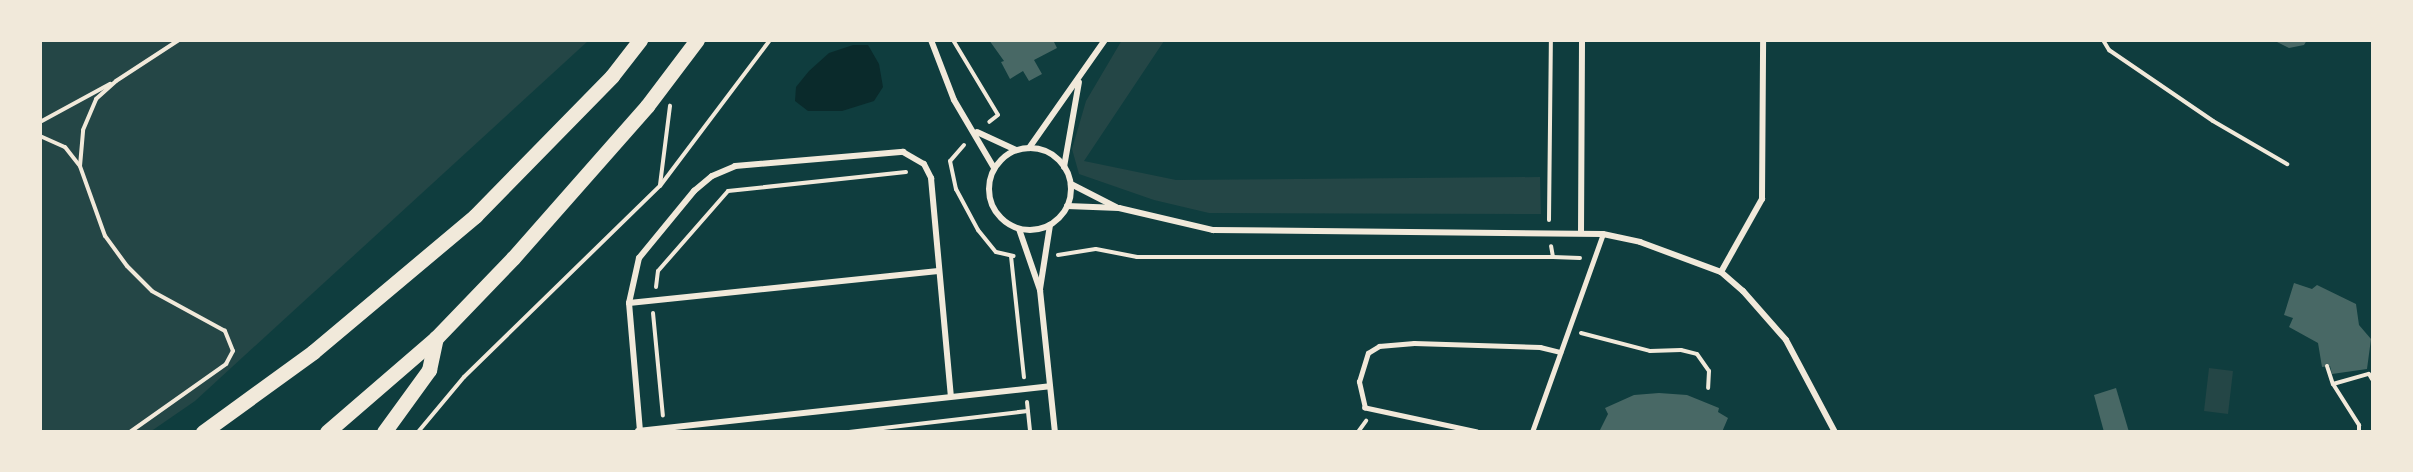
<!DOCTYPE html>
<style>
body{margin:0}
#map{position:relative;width:2413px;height:472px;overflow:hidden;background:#0f3d3e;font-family:"DejaVu Sans",sans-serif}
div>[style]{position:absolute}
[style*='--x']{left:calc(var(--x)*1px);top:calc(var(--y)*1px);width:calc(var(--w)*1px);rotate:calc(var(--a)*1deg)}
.green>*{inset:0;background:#244646}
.water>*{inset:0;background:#0a2a2b}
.building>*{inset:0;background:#486865}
.path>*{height:4px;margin:-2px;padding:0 2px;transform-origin:2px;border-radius:2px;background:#f1e9da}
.service>*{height:4.5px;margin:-2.25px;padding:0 2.25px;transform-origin:2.25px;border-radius:2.25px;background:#f1e9da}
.minor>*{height:6px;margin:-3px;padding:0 3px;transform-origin:3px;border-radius:3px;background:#f1e9da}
.minor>.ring{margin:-3px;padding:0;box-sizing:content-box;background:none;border:6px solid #f1e9da;border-radius:50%}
.primary>*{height:15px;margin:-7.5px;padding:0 7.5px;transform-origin:7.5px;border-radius:7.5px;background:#f1e9da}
span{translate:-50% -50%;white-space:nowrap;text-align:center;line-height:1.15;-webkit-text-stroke:4.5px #f1e9da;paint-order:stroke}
.frame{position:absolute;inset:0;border:42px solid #f1e9da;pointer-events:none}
</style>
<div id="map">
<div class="green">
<div style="clip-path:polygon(1122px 40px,1164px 41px,1084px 161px,1176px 180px,1540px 177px,1541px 214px,1209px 213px,1154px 200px,1079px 174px,1072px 149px,1086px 101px)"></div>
<div style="clip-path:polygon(40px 41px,588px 41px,195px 401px,150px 432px,41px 431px)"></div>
<div style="clip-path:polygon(2209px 368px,2233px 371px,2228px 414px,2204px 411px)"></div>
</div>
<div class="water">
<div style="clip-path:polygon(853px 45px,868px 45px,879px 64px,883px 87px,874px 101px,842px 111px,808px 111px,795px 101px,796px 87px,809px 71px,829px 53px)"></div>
</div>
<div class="building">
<div style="clip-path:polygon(989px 40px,1053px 40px,1057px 48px,1034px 60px,1042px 74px,1029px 81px,1023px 71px,1010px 79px,1001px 62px,1004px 61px)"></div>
<div style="clip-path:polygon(2273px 40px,2307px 40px,2304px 45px,2289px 48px)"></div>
<div style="clip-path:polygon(2294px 283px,2312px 289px,2317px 285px,2356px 304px,2359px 325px,2371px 339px,2367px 369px,2332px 374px,2330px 366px,2322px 367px,2318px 343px,2289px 327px,2293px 318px,2284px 315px)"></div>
<div style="clip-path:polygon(2116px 388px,2129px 432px,2104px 432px,2094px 395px)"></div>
<div style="clip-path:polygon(1659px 393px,1687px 395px,1719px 408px,1718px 412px,1728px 418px,1722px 432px,1599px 432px,1608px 414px,1605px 408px,1634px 395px)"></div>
</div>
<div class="path">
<div style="--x:953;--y:40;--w:87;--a:59"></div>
<div style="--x:998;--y:115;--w:11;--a:142"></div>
<div style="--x:2103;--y:40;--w:12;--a:59"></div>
<div style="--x:2109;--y:50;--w:126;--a:34.3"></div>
<div style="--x:2213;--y:121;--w:86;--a:30.2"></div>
<div style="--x:40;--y:122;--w:80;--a:-28.5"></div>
<div style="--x:40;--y:136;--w:27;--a:24"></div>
<div style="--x:65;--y:147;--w:23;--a:52"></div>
<div style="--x:964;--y:145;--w:21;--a:131"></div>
<div style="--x:950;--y:161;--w:29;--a:78"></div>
<div style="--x:956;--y:189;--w:47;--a:61.8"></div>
<div style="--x:978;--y:230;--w:28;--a:51"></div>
<div style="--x:996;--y:252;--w:18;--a:13"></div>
<div style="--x:660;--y:185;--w:80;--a:-82.8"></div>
<div style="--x:1549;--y:220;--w:180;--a:-89.4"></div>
<div style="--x:1058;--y:255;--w:38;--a:-9"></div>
<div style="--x:1096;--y:249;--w:42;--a:11"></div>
<div style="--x:1137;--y:257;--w:416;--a:0"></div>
<div style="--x:1553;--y:257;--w:11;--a:-100"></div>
<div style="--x:1011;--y:256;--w:122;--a:83.9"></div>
<div style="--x:1553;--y:257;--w:27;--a:2"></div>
<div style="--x:656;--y:287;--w:16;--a:-83"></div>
<div style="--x:658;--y:271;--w:106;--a:-48.8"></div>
<div style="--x:728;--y:191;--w:179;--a:-6.1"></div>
<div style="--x:653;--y:313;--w:103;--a:84.5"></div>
<div style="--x:1581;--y:333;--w:71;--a:14.6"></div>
<div style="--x:1650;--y:351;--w:31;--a:-2"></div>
<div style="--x:1681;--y:350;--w:16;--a:14"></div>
<div style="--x:1697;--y:354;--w:21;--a:55"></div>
<div style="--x:1709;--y:371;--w:17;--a:93"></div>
<div style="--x:2327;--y:366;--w:19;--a:72"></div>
<div style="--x:2333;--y:384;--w:49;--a:57.6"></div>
<div style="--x:2359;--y:425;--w:7;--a:90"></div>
<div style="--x:2333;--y:384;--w:37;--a:-16"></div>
<div style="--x:2369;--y:374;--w:6;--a:59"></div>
<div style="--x:1027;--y:402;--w:30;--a:84"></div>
<div style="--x:130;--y:432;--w:118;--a:-35.3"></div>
<div style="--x:226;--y:364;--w:15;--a:-62"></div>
<div style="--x:233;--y:351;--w:22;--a:-112"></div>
<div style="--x:225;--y:331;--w:83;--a:-151.3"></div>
<div style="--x:152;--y:291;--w:35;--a:-135"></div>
<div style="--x:127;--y:266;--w:37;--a:-126"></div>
<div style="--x:105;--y:236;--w:74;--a:-109.7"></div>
<div style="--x:80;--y:166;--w:36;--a:-85"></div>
<div style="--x:83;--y:130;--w:34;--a:-67"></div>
<div style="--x:96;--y:99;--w:27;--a:-42"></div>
<div style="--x:116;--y:81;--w:75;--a:-33.1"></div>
<div style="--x:418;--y:432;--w:72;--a:-50.1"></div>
<div style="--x:464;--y:377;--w:274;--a:-44.3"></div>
<div style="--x:660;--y:186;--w:183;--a:-53"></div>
<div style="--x:849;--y:432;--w:180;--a:-6.7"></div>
<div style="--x:1358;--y:432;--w:14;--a:-54"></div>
</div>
<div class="service">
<div style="--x:1477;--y:432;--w:115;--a:-167.9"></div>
<div style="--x:1365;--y:408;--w:27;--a:-103"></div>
<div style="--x:1359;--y:382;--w:30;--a:-73"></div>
<div style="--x:1368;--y:353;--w:13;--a:-32"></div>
<div style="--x:1379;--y:346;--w:35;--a:-5"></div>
<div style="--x:1414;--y:343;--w:126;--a:1.8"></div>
<div style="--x:1540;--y:347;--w:21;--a:14"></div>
<div style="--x:1532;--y:432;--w:210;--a:-70.3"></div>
</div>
<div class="minor">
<div style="--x:931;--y:40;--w:64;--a:69"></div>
<div style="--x:954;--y:100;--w:79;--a:59.5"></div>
<div style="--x:977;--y:132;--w:43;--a:24.8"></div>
<div class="ring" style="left:989px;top:148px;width:76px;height:76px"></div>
<div style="--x:1029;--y:148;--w:132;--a:-54.9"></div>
<div style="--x:1064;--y:167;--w:86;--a:-80"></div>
<div style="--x:1071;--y:184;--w:51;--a:27.1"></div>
<div style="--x:1067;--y:206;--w:52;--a:2.2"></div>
<div style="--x:1119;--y:208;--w:97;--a:13.2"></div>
<div style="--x:1213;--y:230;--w:390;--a:0.6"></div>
<div style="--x:1603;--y:234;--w:38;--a:12"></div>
<div style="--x:1640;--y:242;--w:86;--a:20.3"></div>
<div style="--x:1721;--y:272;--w:29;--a:41"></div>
<div style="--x:1743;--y:291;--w:65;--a:48.7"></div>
<div style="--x:1786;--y:340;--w:104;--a:62"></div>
<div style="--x:1019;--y:229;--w:65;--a:71"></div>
<div style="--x:1040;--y:290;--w:143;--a:84"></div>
<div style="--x:1581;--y:233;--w:193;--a:-89.7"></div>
<div style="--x:1721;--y:272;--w:84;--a:-60.7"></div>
<div style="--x:1762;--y:199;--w:159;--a:-89.6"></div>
<div style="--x:1040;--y:289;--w:65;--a:-81.1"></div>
<div style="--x:629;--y:303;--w:311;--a:-5.9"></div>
<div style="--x:638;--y:431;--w:414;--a:-6.2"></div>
<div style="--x:640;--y:431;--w:128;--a:-94.9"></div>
<div style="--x:629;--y:303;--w:46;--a:-77.5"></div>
<div style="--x:639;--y:258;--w:87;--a:-50.6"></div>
<div style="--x:694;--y:191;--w:23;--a:-40"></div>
<div style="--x:712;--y:176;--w:25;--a:-23"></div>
<div style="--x:735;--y:166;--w:169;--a:-4.8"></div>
<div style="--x:903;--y:152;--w:24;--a:30"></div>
<div style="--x:924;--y:164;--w:16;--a:63"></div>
<div style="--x:931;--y:178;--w:219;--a:84.8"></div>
</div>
<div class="primary">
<div style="--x:203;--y:432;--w:136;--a:-36"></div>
<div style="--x:313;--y:352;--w:212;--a:-40"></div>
<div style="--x:475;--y:216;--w:196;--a:-45.6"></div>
<div style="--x:612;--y:76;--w:46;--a:-52.1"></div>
<div style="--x:327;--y:432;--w:144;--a:-40.8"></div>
<div style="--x:436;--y:338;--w:111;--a:-46.1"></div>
<div style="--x:513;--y:258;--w:203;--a:-48.6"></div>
<div style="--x:647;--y:106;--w:83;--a:-52.9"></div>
<div style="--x:384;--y:432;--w:77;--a:-54"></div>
<div style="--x:429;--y:370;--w:33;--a:-78"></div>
</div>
<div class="frame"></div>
</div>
